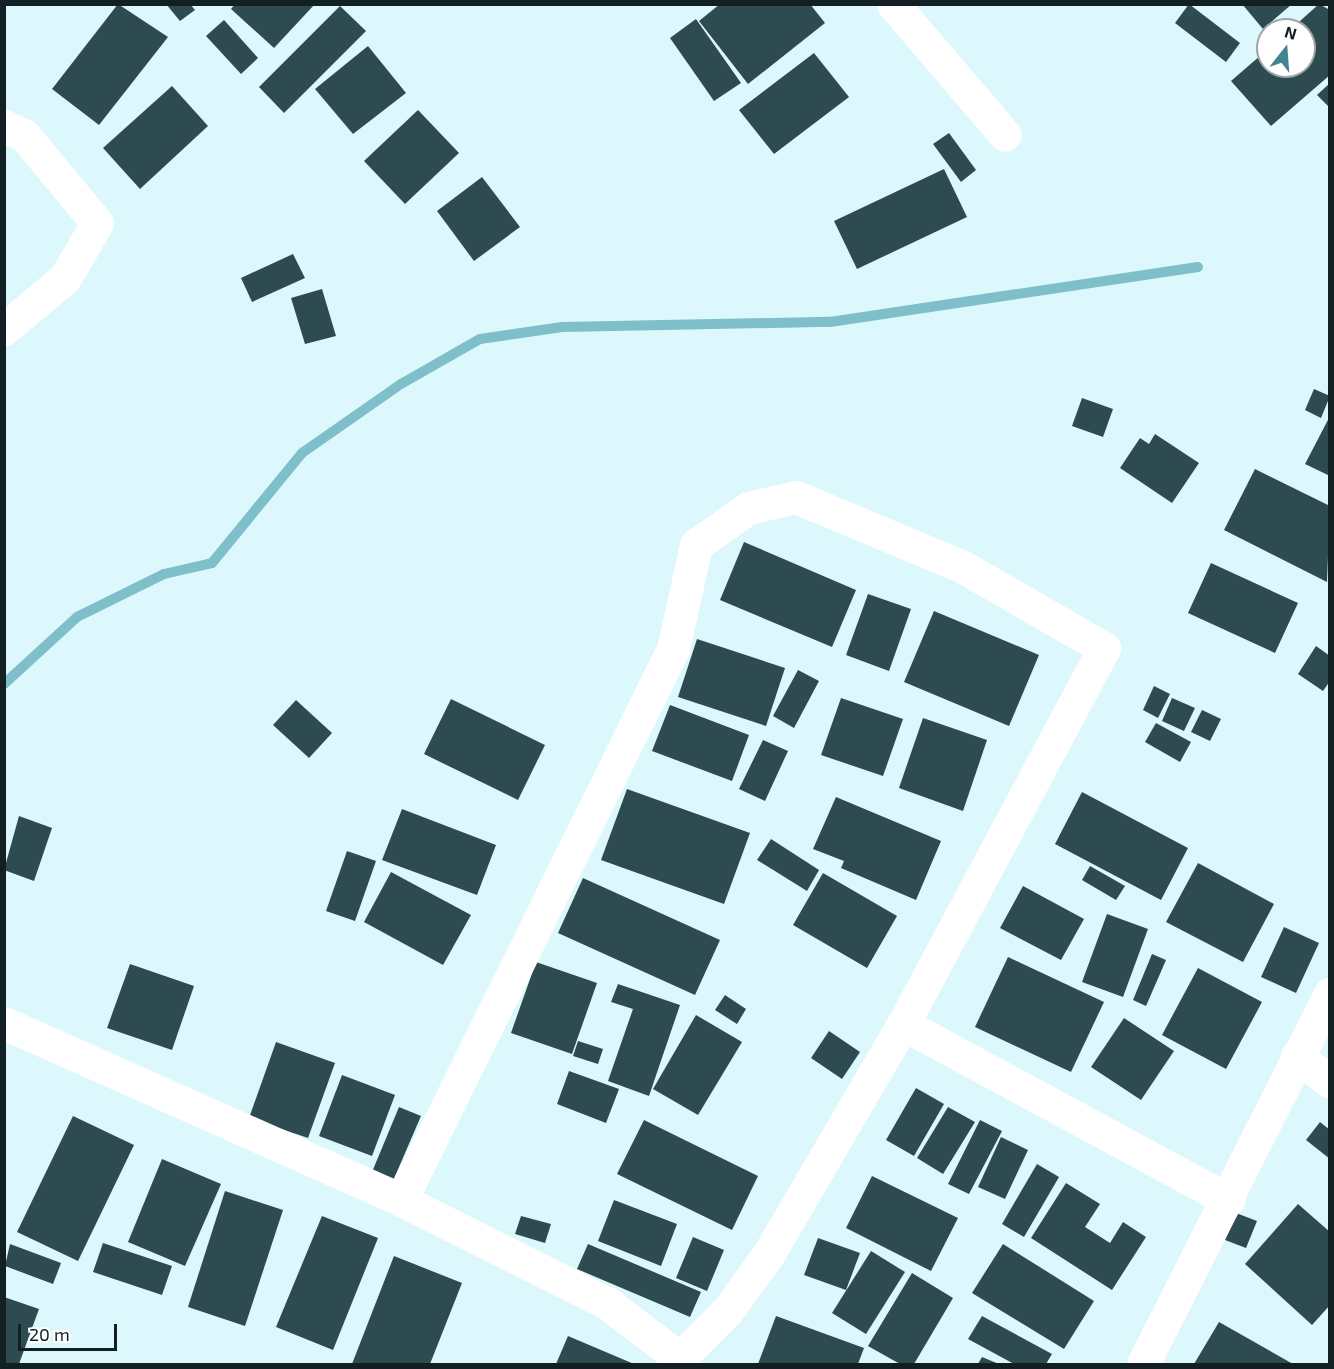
<!DOCTYPE html>
<style>
body{margin:0}
#map{position:relative;width:1334px;height:1369px;overflow:hidden;background:#dcf8fd;font-family:"Exo 2",sans-serif}
div>[style]{position:absolute}
[style*='--x']{left:calc(var(--x)*1px);top:calc(var(--y)*1px);width:calc(var(--w)*1px);rotate:calc(var(--a)*1deg)}
.stream>*{height:10px;margin:-5px;padding:0 5px;transform-origin:5px;border-radius:5px;background:#7ebfc9}
.building>*{inset:0;background:#2d4b50}
.street>*{height:33px;margin:-16.5px;padding:0 16.5px;transform-origin:16.5px;border-radius:16.5px;background:#fff}
span{translate:-50% -50%;white-space:nowrap;text-align:center;line-height:1.15;-webkit-text-stroke:6px #fff;paint-order:stroke}
.frame{position:absolute;inset:0;border:6px solid #132023;pointer-events:none}
.north{position:absolute;left:1256px;top:18px;width:60px;height:60px;box-sizing:border-box;background:#fff;border:2px solid #a1a6a7;border-radius:50%;rotate:17deg;font-size:16px;font-weight:700;line-height:24px;text-align:center;color:#132023}
.north::after{content:'';display:block;margin:auto;width:21px;height:27px;background:#408691;clip-path:polygon(50% 0,100% 100%,50% 72%,0 100%)}
.scale{position:absolute;left:18px;top:1324px;width:99px;height:27px;box-sizing:border-box;border:3px solid #132023;border-top:0;padding-left:8px;font-size:18px;line-height:21px;white-space:nowrap;color:#132023;-webkit-text-stroke:4px #fff;paint-order:stroke}
</style>
<div id="map">
<div class="stream">
<div style="--x:4;--y:684;--w:99;--a:-42.5"></div>
<div style="--x:77;--y:617;--w:97;--a:-26.3"></div>
<div style="--x:164;--y:574;--w:49;--a:-12.9"></div>
<div style="--x:212;--y:563;--w:142;--a:-50.7"></div>
<div style="--x:302;--y:453;--w:121;--a:-34.9"></div>
<div style="--x:401;--y:384;--w:91;--a:-29.7"></div>
<div style="--x:480;--y:339;--w:83;--a:-8.3"></div>
<div style="--x:562;--y:327;--w:268;--a:-1.1"></div>
<div style="--x:830;--y:322;--w:372;--a:-8.5"></div>
</div>
<div class="building">
<div style="clip-path:polygon(118px 4px,168px 37px,99px 125px,52px 89px)"></div>
<div style="clip-path:polygon(166px 4px,190px 4px,195px 10px,180px 21px)"></div>
<div style="clip-path:polygon(235px 4px,315px 4px,274px 48px,231px 9px)"></div>
<div style="clip-path:polygon(720px 4px,810px 4px,825px 23px,748px 84px,699px 21px)"></div>
<div style="clip-path:polygon(1189px 4px,1240px 43px,1226px 62px,1175px 23px)"></div>
<div style="clip-path:polygon(1242px 4px,1292px 4px,1263px 29px)"></div>
<div style="clip-path:polygon(1319px 4px,1330px 10px,1330px 75px,1271px 126px,1231px 81px,1268px 49px,1268px 66px,1304px 66px,1304px 30px,1290px 30px)"></div>
<div style="clip-path:polygon(340px 6px,366px 31px,284px 113px,259px 87px)"></div>
<div style="clip-path:polygon(696px 19px,741px 83px,714px 101px,670px 38px)"></div>
<div style="clip-path:polygon(224px 20px,258px 58px,241px 74px,206px 36px)"></div>
<div style="clip-path:polygon(368px 46px,406px 93px,353px 134px,315px 89px)"></div>
<div style="clip-path:polygon(814px 53px,849px 97px,774px 154px,739px 110px)"></div>
<div style="clip-path:polygon(1330px 83px,1330px 108px,1317px 95px)"></div>
<div style="clip-path:polygon(172px 86px,208px 126px,140px 189px,103px 148px)"></div>
<div style="clip-path:polygon(418px 110px,459px 153px,405px 204px,364px 161px)"></div>
<div style="clip-path:polygon(949px 133px,976px 170px,961px 182px,933px 144px)"></div>
<div style="clip-path:polygon(944px 169px,967px 217px,857px 269px,834px 221px)"></div>
<div style="clip-path:polygon(482px 177px,520px 227px,474px 261px,437px 211px)"></div>
<div style="clip-path:polygon(293px 254px,305px 278px,252px 302px,241px 278px)"></div>
<div style="clip-path:polygon(322px 289px,336px 336px,305px 344px,291px 298px)"></div>
<div style="clip-path:polygon(1314px 389px,1330px 396px,1321px 418px,1305px 410px)"></div>
<div style="clip-path:polygon(1082px 398px,1113px 409px,1103px 437px,1072px 426px)"></div>
<div style="clip-path:polygon(1330px 416px,1330px 476px,1305px 464px)"></div>
<div style="clip-path:polygon(1155px 434px,1199px 463px,1172px 503px,1120px 468px,1140px 438px,1149px 444px)"></div>
<div style="clip-path:polygon(1255px 469px,1330px 506px,1327px 582px,1224px 530px)"></div>
<div style="clip-path:polygon(744px 542px,856px 590px,832px 647px,720px 600px)"></div>
<div style="clip-path:polygon(1211px 563px,1298px 603px,1275px 653px,1188px 613px)"></div>
<div style="clip-path:polygon(868px 594px,911px 609px,889px 671px,846px 655px)"></div>
<div style="clip-path:polygon(934px 611px,1039px 655px,1009px 726px,904px 682px)"></div>
<div style="clip-path:polygon(697px 639px,785px 668px,766px 726px,678px 697px)"></div>
<div style="clip-path:polygon(1316px 646px,1330px 656px,1330px 681px,1323px 691px,1298px 674px)"></div>
<div style="clip-path:polygon(798px 670px,819px 681px,794px 728px,773px 716px)"></div>
<div style="clip-path:polygon(1154px 686px,1170px 694px,1158px 718px,1143px 710px)"></div>
<div style="clip-path:polygon(841px 698px,903px 719px,883px 776px,821px 755px)"></div>
<div style="clip-path:polygon(1172px 698px,1195px 708px,1184px 731px,1162px 721px)"></div>
<div style="clip-path:polygon(451px 699px,545px 745px,518px 800px,424px 754px)"></div>
<div style="clip-path:polygon(296px 700px,332px 733px,309px 758px,273px 725px)"></div>
<div style="clip-path:polygon(670px 705px,749px 735px,732px 781px,652px 751px)"></div>
<div style="clip-path:polygon(1202px 710px,1221px 719px,1210px 741px,1191px 732px)"></div>
<div style="clip-path:polygon(923px 718px,987px 740px,963px 811px,899px 788px)"></div>
<div style="clip-path:polygon(1156px 723px,1191px 742px,1180px 762px,1145px 742px)"></div>
<div style="clip-path:polygon(763px 740px,788px 751px,765px 801px,739px 789px)"></div>
<div style="clip-path:polygon(627px 789px,750px 833px,724px 904px,601px 860px)"></div>
<div style="clip-path:polygon(1082px 792px,1188px 848px,1161px 900px,1055px 844px)"></div>
<div style="clip-path:polygon(836px 797px,941px 841px,916px 900px,841px 868px,844px 861px,813px 849px)"></div>
<div style="clip-path:polygon(402px 809px,496px 845px,477px 895px,382px 860px)"></div>
<div style="clip-path:polygon(19px 816px,52px 828px,34px 881px,4px 870px)"></div>
<div style="clip-path:polygon(771px 839px,819px 870px,807px 891px,757px 860px)"></div>
<div style="clip-path:polygon(347px 851px,376px 861px,355px 921px,326px 911px)"></div>
<div style="clip-path:polygon(1198px 863px,1274px 904px,1243px 962px,1166px 922px)"></div>
<div style="clip-path:polygon(1090px 866px,1125px 886px,1116px 900px,1082px 880px)"></div>
<div style="clip-path:polygon(391px 872px,471px 915px,443px 965px,364px 922px)"></div>
<div style="clip-path:polygon(823px 873px,897px 916px,867px 968px,793px 925px)"></div>
<div style="clip-path:polygon(583px 878px,720px 940px,695px 995px,558px 933px)"></div>
<div style="clip-path:polygon(1023px 886px,1084px 919px,1061px 960px,1000px 928px)"></div>
<div style="clip-path:polygon(1107px 914px,1148px 929px,1123px 997px,1082px 982px)"></div>
<div style="clip-path:polygon(1284px 927px,1319px 943px,1296px 993px,1261px 977px)"></div>
<div style="clip-path:polygon(1152px 954px,1166px 960px,1146px 1006px,1133px 1000px)"></div>
<div style="clip-path:polygon(1008px 957px,1104px 1002px,1071px 1072px,975px 1027px)"></div>
<div style="clip-path:polygon(536px 962px,597px 983px,572px 1054px,511px 1033px)"></div>
<div style="clip-path:polygon(130px 964px,194px 986px,172px 1050px,107px 1028px)"></div>
<div style="clip-path:polygon(1198px 968px,1262px 1002px,1226px 1069px,1162px 1035px)"></div>
<div style="clip-path:polygon(618px 984px,680px 1005px,649px 1096px,608px 1081px,633px 1009px,611px 1002px)"></div>
<div style="clip-path:polygon(725px 995px,746px 1009px,737px 1024px,715px 1010px)"></div>
<div style="clip-path:polygon(696px 1015px,742px 1042px,698px 1115px,653px 1089px)"></div>
<div style="clip-path:polygon(1124px 1018px,1174px 1051px,1141px 1100px,1091px 1067px)"></div>
<div style="clip-path:polygon(829px 1031px,860px 1052px,842px 1079px,811px 1058px)"></div>
<div style="clip-path:polygon(578px 1041px,603px 1049px,598px 1064px,573px 1056px)"></div>
<div style="clip-path:polygon(276px 1042px,335px 1063px,308px 1138px,249px 1118px)"></div>
<div style="clip-path:polygon(569px 1071px,619px 1089px,606px 1123px,557px 1104px)"></div>
<div style="clip-path:polygon(342px 1075px,395px 1095px,372px 1156px,319px 1136px)"></div>
<div style="clip-path:polygon(916px 1088px,944px 1104px,914px 1156px,886px 1140px)"></div>
<div style="clip-path:polygon(399px 1107px,421px 1116px,393px 1181px,372px 1172px)"></div>
<div style="clip-path:polygon(948px 1107px,975px 1122px,943px 1174px,917px 1158px)"></div>
<div style="clip-path:polygon(73px 1116px,134px 1145px,78px 1261px,17px 1232px)"></div>
<div style="clip-path:polygon(644px 1120px,758px 1176px,732px 1230px,617px 1174px)"></div>
<div style="clip-path:polygon(980px 1120px,1002px 1131px,969px 1194px,948px 1184px)"></div>
<div style="clip-path:polygon(1320px 1122px,1330px 1130px,1330px 1159px,1306px 1140px)"></div>
<div style="clip-path:polygon(1001px 1137px,1028px 1150px,1005px 1199px,978px 1187px)"></div>
<div style="clip-path:polygon(162px 1159px,221px 1184px,185px 1266px,128px 1242px)"></div>
<div style="clip-path:polygon(1037px 1164px,1059px 1177px,1024px 1237px,1002px 1224px)"></div>
<div style="clip-path:polygon(872px 1176px,958px 1218px,931px 1271px,846px 1228px)"></div>
<div style="clip-path:polygon(1066px 1183px,1100px 1204px,1085px 1227px,1110px 1243px,1123px 1222px,1146px 1237px,1112px 1290px,1031px 1238px)"></div>
<div style="clip-path:polygon(225px 1191px,283px 1210px,245px 1326px,188px 1307px)"></div>
<div style="clip-path:polygon(614px 1200px,677px 1224px,661px 1266px,598px 1241px)"></div>
<div style="clip-path:polygon(1298px 1204px,1330px 1232px,1330px 1305px,1312px 1325px,1245px 1264px)"></div>
<div style="clip-path:polygon(1236px 1213px,1257px 1221px,1246px 1248px,1225px 1240px)"></div>
<div style="clip-path:polygon(322px 1216px,378px 1238px,333px 1350px,276px 1327px)"></div>
<div style="clip-path:polygon(521px 1216px,551px 1224px,545px 1243px,515px 1234px)"></div>
<div style="clip-path:polygon(693px 1237px,724px 1250px,707px 1291px,676px 1278px)"></div>
<div style="clip-path:polygon(818px 1238px,860px 1253px,846px 1290px,804px 1275px)"></div>
<div style="clip-path:polygon(103px 1243px,172px 1266px,162px 1295px,93px 1272px)"></div>
<div style="clip-path:polygon(10px 1244px,61px 1263px,53px 1284px,5px 1266px)"></div>
<div style="clip-path:polygon(588px 1244px,701px 1292px,690px 1317px,577px 1269px)"></div>
<div style="clip-path:polygon(1003px 1244px,1094px 1301px,1064px 1349px,972px 1293px)"></div>
<div style="clip-path:polygon(871px 1251px,905px 1272px,866px 1334px,832px 1313px)"></div>
<div style="clip-path:polygon(394px 1256px,462px 1283px,430px 1364px,352px 1364px)"></div>
<div style="clip-path:polygon(912px 1273px,953px 1298px,914px 1364px,900px 1364px,868px 1346px)"></div>
<div style="clip-path:polygon(4px 1297px,39px 1309px,19px 1364px,4px 1364px)"></div>
<div style="clip-path:polygon(776px 1316px,864px 1348px,858px 1364px,758px 1364px)"></div>
<div style="clip-path:polygon(982px 1316px,1052px 1354px,1046px 1364px,1014px 1364px,968px 1339px)"></div>
<div style="clip-path:polygon(1219px 1322px,1293px 1364px,1194px 1364px)"></div>
<div style="clip-path:polygon(568px 1336px,634px 1364px,556px 1364px)"></div>
<div style="clip-path:polygon(982px 1357px,999px 1364px,978px 1364px)"></div>
</div>
<div class="street">
<div style="--x:893;--y:4;--w:172;--a:49.5"></div>
<div style="--x:4;--y:126;--w:23;--a:25"></div>
<div style="--x:25;--y:136;--w:113;--a:50.4"></div>
<div style="--x:97;--y:223;--w:64;--a:120.2"></div>
<div style="--x:65;--y:278;--w:80;--a:140.1"></div>
<div style="--x:4;--y:1023;--w:435;--a:24"></div>
<div style="--x:401;--y:1200;--w:230;--a:26.6"></div>
<div style="--x:607;--y:1303;--w:89;--a:37.3"></div>
<div style="--x:903;--y:1024;--w:370;--a:28.4"></div>
<div style="--x:1297;--y:1056;--w:42;--a:38.2"></div>
<div style="--x:401;--y:1200;--w:614;--a:-63.73"></div>
<div style="--x:673;--y:649;--w:107;--a:-77.5"></div>
<div style="--x:696;--y:545;--w:64;--a:-35.4"></div>
<div style="--x:748;--y:508;--w:49;--a:-12.9"></div>
<div style="--x:796;--y:497;--w:181;--a:22.7"></div>
<div style="--x:963;--y:567;--w:163;--a:29.9"></div>
<div style="--x:1104;--y:648;--w:426;--a:118.1"></div>
<div style="--x:903;--y:1024;--w:264;--a:120.3"></div>
<div style="--x:770;--y:1252;--w:72;--a:125.9"></div>
<div style="--x:728;--y:1310;--w:76;--a:135"></div>
<div style="--x:1143;--y:1364;--w:415;--a:-63.2"></div>
</div>
<div class="frame"></div>
<div class="north">N</div>
<div class="scale">20 m</div>
</div>
